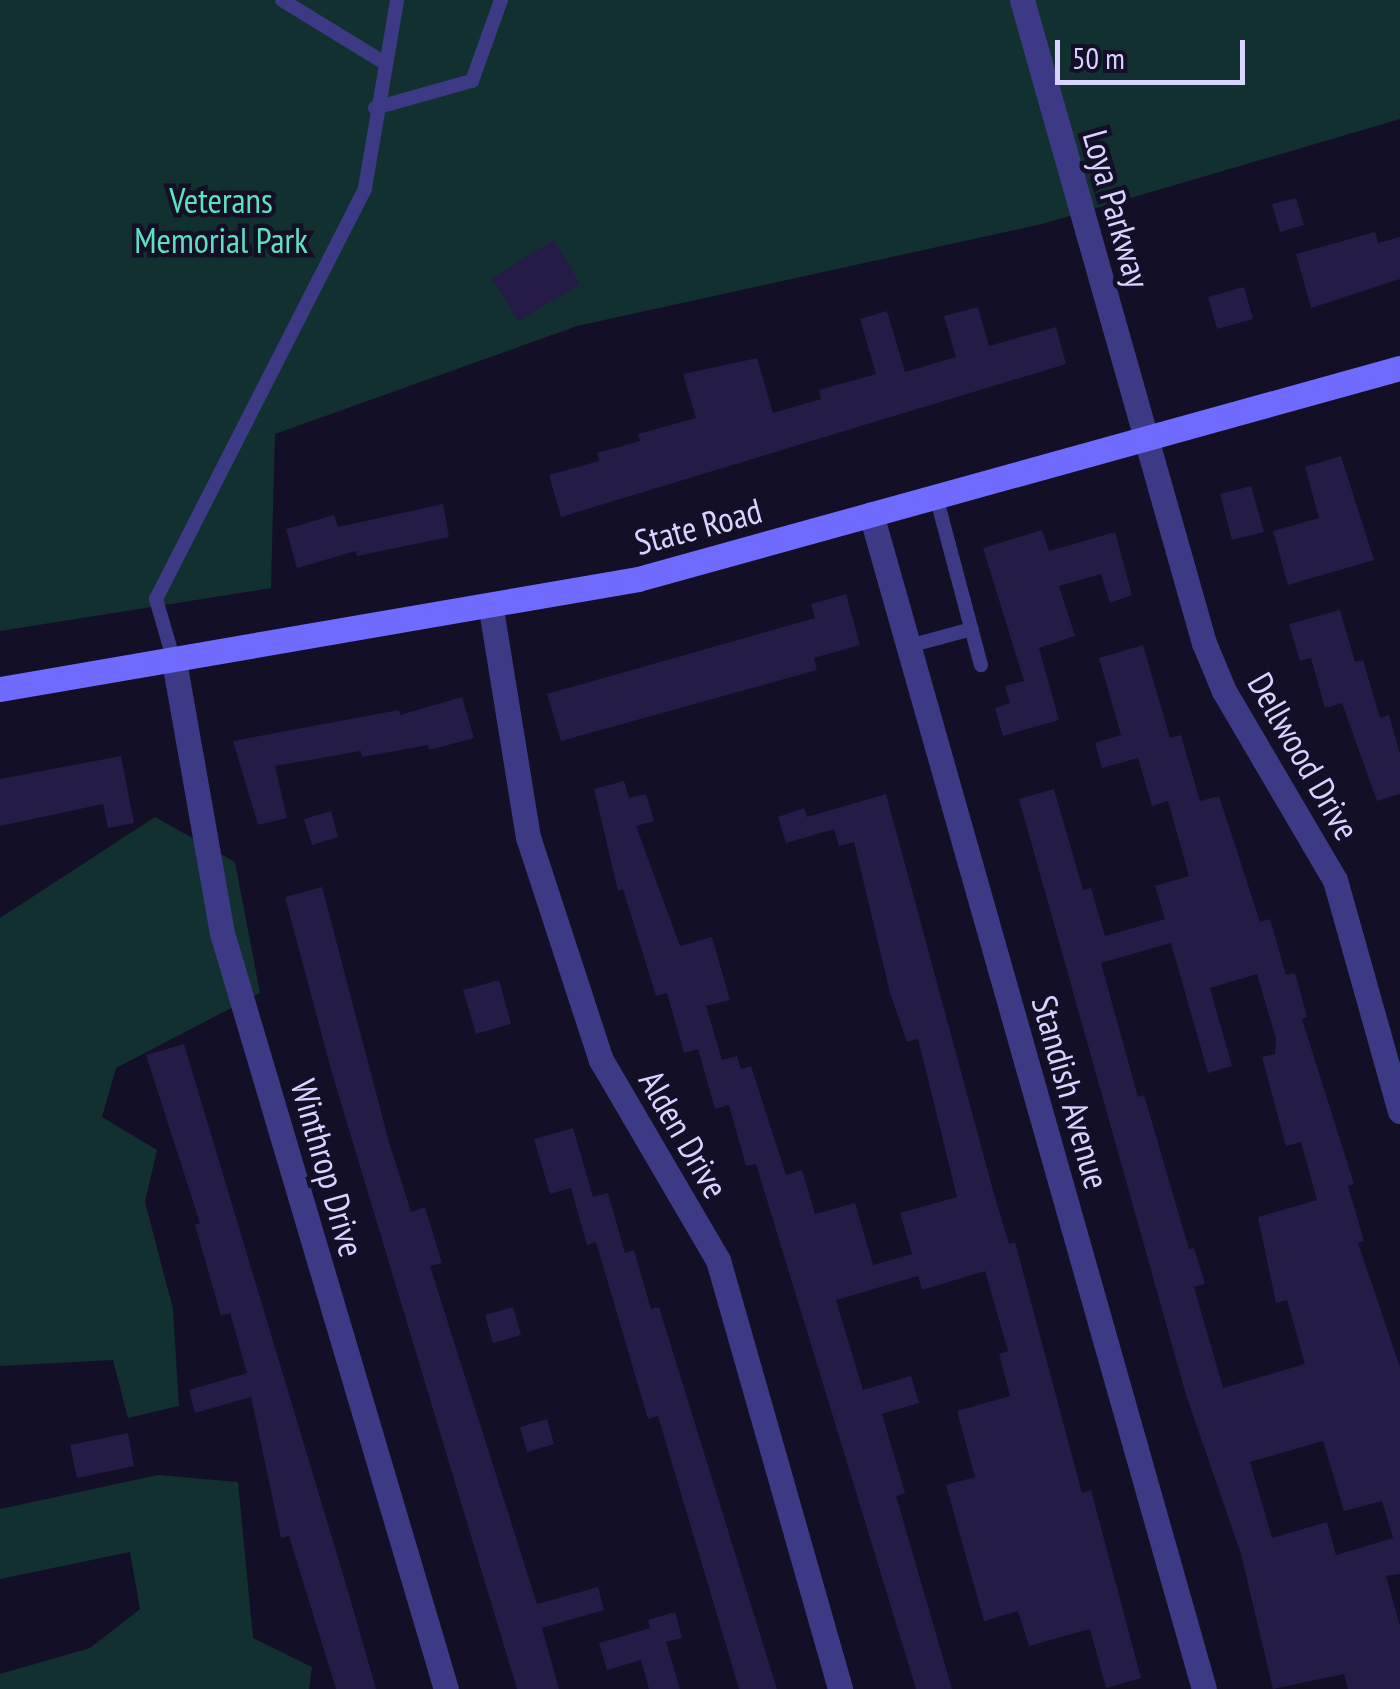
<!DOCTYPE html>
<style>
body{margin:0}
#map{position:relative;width:1400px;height:1689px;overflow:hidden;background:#130f26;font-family:"PT Sans Narrow",sans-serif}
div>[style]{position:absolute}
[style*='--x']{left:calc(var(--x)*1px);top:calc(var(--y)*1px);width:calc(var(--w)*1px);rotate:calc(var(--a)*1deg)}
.green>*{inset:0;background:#12302f}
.building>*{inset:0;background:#241b47}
.service>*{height:14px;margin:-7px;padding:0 7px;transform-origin:7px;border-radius:7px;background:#3d3a85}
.minor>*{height:25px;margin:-12.5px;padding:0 12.5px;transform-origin:12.5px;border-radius:12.5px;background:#3d3a85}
.secondary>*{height:25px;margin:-12.5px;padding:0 12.5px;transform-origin:12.5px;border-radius:12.5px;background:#6f6bff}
span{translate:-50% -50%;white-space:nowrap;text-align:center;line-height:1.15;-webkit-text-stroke:9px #130f26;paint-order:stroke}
.park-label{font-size:35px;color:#5fe0c0}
.street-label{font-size:35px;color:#d9d4ff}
.scale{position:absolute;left:1055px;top:40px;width:190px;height:45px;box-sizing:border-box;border:5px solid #d9d4ff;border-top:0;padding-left:12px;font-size:30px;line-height:35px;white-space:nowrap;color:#d9d4ff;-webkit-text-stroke:8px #130f26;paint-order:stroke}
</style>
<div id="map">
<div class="green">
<div style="clip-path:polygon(0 0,1400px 0,1400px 119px,1042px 224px,577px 326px,275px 434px,271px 588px,0 631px)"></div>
<div style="clip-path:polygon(155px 817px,235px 862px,260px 993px,116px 1068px,102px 1117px,157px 1150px,145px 1202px,173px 1309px,179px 1406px,128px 1418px,113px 1360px,0 1366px,0 918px)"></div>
<div style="clip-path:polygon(158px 1475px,238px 1482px,253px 1638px,312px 1667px,309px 1689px,0 1689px,0 1674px,90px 1648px,140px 1609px,130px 1552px,0 1579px,0 1509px)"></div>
</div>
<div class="building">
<div style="clip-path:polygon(1296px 198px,1304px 225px,1280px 232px,1272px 204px)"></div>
<div style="clip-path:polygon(1375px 232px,1378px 243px,1400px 237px,1400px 279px,1311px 308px,1296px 254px)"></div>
<div style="clip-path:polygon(554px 240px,580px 284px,518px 321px,492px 278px)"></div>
<div style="clip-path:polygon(1244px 287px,1253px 319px,1217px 329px,1208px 297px)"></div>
<div style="clip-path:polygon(978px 307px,989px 346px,1056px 327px,1066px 364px,561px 517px,549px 475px,599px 461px,597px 453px,640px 441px,638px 434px,696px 418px,683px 374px,757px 358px,773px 413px,821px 399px,819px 390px,876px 374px,860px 319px,887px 311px,905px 372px,956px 357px,944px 316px)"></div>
<div style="clip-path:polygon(1341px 456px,1374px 560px,1288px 585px,1273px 531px,1319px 518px,1305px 467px)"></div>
<div style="clip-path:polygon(1251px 486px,1264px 532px,1232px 540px,1220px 494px)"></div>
<div style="clip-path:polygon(443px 504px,449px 537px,357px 556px,356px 551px,297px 568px,286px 529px,334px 515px,338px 527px)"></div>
<div style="clip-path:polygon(1042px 530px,1049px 551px,1115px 532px,1132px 595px,1110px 603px,1101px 574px,1059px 586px,1075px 636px,1039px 648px,1059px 720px,1003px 736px,995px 708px,1010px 703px,1005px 686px,1024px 681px,983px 548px)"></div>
<div style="clip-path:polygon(846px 594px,860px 645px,814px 658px,817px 670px,561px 741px,547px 694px,815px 618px,811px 604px)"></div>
<div style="clip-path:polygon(1340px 610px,1355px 662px,1363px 660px,1380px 718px,1389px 715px,1400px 754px,1400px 794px,1377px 801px,1342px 703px,1325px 708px,1311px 658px,1300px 661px,1289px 624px)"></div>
<div style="clip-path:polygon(evenodd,1143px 645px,1170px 738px,1181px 735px,1200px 801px,1219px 796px,1260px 922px,1270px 919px,1286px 975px,1295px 973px,1307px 1017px,1302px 1019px,1354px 1184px,1348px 1186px,1364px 1241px,1358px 1243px,1400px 1367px,1400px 1574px,1386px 1576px,1400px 1626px,1400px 1689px,1348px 1689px,1344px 1674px,1273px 1689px,1241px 1554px,1186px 1395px,1019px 799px,1054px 789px,1083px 890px,1091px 888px,1105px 936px,1165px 919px,1155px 886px,1189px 876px,1168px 801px,1152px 806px,1138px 758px,1102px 768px,1095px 743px,1121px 735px,1099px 658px,1143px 645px,1171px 943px,1208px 1073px,1232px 1066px,1210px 988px,1257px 974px,1276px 1039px,1275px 1054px,1262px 1057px,1277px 1113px,1286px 1146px,1301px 1142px,1317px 1200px,1258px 1217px,1276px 1303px,1287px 1300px,1305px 1364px,1223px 1388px,1194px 1287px,1205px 1284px,1194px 1248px,1189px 1249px,1144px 1095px,1138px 1097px,1101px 963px,1171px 943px,1143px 645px,1323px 1441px,1344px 1511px,1382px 1501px,1393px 1538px,1336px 1555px,1327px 1522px,1272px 1538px,1250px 1462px,1323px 1441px)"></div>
<div style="clip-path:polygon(462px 697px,474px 738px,429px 750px,428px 745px,362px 757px,361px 751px,275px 766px,287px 818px,258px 825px,233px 741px,399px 710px,400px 715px)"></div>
<div style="clip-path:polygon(121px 756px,134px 823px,108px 828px,103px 804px,0 826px,0 779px)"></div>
<div style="clip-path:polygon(624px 781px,629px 798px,646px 794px,654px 821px,636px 826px,680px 946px,712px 937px,730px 1000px,706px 1006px,722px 1060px,737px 1056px,741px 1069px,751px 1066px,786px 1175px,802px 1170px,815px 1214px,855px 1203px,873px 1265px,912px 1254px,900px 1213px,957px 1197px,918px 1039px,907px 1042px,890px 993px,854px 842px,839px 846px,834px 829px,786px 843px,778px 817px,804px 808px,807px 817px,886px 794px,994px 1194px,1009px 1244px,1015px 1242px,1082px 1493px,1091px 1490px,1141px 1678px,1106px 1688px,1090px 1629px,1029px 1646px,1018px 1611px,984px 1621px,946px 1485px,975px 1477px,957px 1411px,1010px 1396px,999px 1354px,1008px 1351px,985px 1271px,922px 1290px,918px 1276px,836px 1300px,863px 1390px,911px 1376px,919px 1403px,882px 1414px,905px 1493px,896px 1496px,952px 1689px,916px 1689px,756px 1164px,746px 1166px,729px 1105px,715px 1109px,698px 1049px,684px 1053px,667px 993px,656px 996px,623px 889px,618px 891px,594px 789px)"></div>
<div style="clip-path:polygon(331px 811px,338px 837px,312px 845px,304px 819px)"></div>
<div style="clip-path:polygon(322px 887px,389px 1142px,411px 1212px,425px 1207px,442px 1263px,430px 1266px,537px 1604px,598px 1587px,604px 1610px,542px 1628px,559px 1689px,517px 1689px,332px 1073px,285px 897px)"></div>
<div style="clip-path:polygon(499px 980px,511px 1024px,476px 1034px,463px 990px)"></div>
<div style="clip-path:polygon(184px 1044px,348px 1591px,376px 1689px,336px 1689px,289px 1536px,281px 1538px,251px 1397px,195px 1413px,189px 1390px,247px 1373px,230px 1313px,221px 1316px,195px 1225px,200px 1223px,146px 1055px)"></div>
<div style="clip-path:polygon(573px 1128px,593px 1197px,608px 1193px,625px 1253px,634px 1250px,651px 1309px,659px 1307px,777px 1689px,739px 1689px,658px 1416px,648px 1419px,596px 1242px,587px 1245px,571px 1188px,550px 1194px,534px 1139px)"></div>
<div style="clip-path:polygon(513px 1307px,521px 1335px,493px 1343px,485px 1315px)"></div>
<div style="clip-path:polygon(547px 1419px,554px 1444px,527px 1452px,520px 1427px)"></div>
<div style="clip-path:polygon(128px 1433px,134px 1466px,77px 1478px,70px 1445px)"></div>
<div style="clip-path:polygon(675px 1612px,682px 1638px,666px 1642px,680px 1689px,649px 1689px,641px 1660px,607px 1670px,599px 1643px,650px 1628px,648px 1620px)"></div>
</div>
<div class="service">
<div style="--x:282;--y:0;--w:121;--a:31.5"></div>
<div style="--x:375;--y:108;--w:101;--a:-15.6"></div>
<div style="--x:472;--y:81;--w:86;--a:-70.3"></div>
<div style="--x:936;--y:496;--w:175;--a:75.1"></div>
<div style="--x:909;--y:646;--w:65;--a:-15.1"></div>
<div style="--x:174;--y:661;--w:65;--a:-106.2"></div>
<div style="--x:156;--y:599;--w:461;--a:-63"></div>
<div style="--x:365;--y:188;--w:191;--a:-80.3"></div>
</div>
<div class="minor">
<div style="--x:1022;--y:0;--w:668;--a:74.2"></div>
<div style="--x:1204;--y:643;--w:52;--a:67.4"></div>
<div style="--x:1224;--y:691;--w:219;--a:59.6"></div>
<div style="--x:1335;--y:880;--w:240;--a:74.3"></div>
<div style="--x:871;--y:514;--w:1221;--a:74.18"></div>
<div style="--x:491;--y:609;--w:231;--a:80.8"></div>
<div style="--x:528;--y:837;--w:235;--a:71.9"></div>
<div style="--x:601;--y:1060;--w:232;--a:59.7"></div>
<div style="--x:718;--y:1260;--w:446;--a:74.1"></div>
<div style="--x:174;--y:661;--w:276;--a:80"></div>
<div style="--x:222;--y:933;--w:788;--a:73.5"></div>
</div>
<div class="secondary">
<div style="--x:0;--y:689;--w:647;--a:-9.78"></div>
<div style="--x:638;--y:579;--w:791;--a:-15.48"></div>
</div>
<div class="park-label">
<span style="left:221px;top:220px">Veterans<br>Memorial Park</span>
</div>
<div class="street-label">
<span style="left:1117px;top:209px;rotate:74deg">Loya Parkway</span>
<span style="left:698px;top:526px;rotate:-15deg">State Road</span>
<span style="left:1304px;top:756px;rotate:60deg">Dellwood Drive</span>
<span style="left:1071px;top:1092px;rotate:74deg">Standish Avenue</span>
<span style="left:684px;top:1134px;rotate:60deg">Alden Drive</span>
<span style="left:328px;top:1168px;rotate:74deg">Winthrop Drive</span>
</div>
<div class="scale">50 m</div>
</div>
